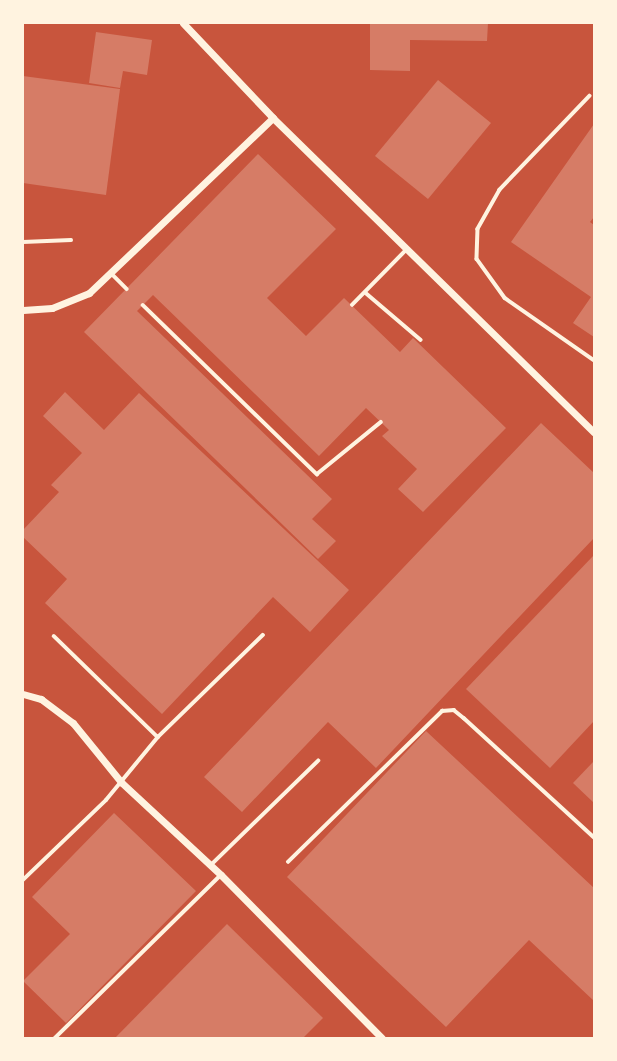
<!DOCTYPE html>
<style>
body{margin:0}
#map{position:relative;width:617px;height:1061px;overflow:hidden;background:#c8553d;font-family:Ubuntu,sans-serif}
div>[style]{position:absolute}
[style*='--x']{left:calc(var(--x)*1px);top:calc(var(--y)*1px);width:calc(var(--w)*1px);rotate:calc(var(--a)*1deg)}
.building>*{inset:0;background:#d67c66}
.service>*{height:3.5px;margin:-1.75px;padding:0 1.75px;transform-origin:1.75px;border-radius:1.75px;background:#fff3e0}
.minor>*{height:7px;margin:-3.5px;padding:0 3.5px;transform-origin:3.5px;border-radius:3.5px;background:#fff3e0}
span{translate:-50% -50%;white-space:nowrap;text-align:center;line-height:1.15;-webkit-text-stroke:5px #fff3e0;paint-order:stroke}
.frame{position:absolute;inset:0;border:24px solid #fff3e0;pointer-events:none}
</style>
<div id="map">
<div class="building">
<div style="clip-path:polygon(370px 23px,488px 23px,487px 41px,410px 40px,410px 71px,370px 70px)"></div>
<div style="clip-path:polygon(96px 32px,152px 40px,147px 75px,123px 71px,120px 88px,89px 83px)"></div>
<div style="clip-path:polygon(23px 76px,120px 89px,106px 195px,23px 183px)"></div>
<div style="clip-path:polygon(438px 80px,491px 123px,428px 199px,375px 156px)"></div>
<div style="clip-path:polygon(594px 124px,594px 217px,590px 222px,594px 225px,594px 337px,573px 323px,591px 297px,511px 242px)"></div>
<div style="clip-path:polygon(258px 154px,336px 229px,267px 298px,306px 336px,344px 298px,400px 352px,413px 338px,506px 428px,423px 512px,398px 489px,417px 469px,382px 436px,389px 430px,366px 408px,319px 456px,153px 295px,137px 311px,332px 499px,312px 519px,336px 541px,318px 559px,84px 332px)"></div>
<div style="clip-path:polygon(65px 392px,104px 430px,139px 393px,349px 590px,310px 632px,273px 597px,162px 714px,45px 603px,67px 579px,23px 537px,23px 530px,59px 492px,51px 485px,82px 453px,43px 416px)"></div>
<div style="clip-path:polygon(541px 423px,594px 473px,594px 538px,376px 768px,328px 722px,242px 812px,204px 777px)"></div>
<div style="clip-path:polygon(594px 555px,594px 721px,550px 768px,466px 689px)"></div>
<div style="clip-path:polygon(426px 731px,594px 888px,594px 1001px,529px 940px,446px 1027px,287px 877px)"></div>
<div style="clip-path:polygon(594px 761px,594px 803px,573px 783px)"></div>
<div style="clip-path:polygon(114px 813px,196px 891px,66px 1023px,23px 981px,70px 934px,32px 897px)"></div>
<div style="clip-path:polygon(227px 924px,323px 1018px,303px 1038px,115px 1038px)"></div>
</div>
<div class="service">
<div style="--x:590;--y:96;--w:130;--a:133.8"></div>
<div style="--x:500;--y:190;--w:45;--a:119.4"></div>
<div style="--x:478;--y:229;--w:30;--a:92"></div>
<div style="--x:477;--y:259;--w:48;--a:54.3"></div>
<div style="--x:505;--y:298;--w:108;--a:34.9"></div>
<div style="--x:23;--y:242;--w:48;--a:-2.4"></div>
<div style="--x:112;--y:274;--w:21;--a:45"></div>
<div style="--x:366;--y:293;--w:72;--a:40.5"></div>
<div style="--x:143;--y:305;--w:243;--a:44.2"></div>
<div style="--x:317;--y:474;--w:82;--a:-39.1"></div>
<div style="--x:352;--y:305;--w:78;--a:-45.5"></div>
<div style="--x:54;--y:636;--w:145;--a:44.2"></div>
<div style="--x:288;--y:862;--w:216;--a:-44.4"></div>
<div style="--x:442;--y:711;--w:12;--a:-5"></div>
<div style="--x:454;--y:710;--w:13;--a:39"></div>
<div style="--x:464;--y:718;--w:176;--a:42.5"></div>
<div style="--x:212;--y:864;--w:148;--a:-44.2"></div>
<div style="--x:23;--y:880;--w:115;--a:-43.9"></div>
<div style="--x:106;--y:800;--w:82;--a:-50.5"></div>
<div style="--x:158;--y:737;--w:146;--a:-44.2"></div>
<div style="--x:55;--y:1038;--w:233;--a:-44.5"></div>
</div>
<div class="minor">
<div style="--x:183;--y:23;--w:131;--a:46.5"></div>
<div style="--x:273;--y:118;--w:449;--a:44.4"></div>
<div style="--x:23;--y:310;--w:29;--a:-4"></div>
<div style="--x:52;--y:308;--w:40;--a:-22"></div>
<div style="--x:89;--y:293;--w:254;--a:-43.6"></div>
<div style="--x:23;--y:694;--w:19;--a:16"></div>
<div style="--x:41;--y:699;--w:40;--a:37"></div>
<div style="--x:73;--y:723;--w:77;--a:50.8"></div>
<div style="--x:122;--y:783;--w:135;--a:42.9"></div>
<div style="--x:221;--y:875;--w:229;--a:45.4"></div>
</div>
<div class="frame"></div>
</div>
